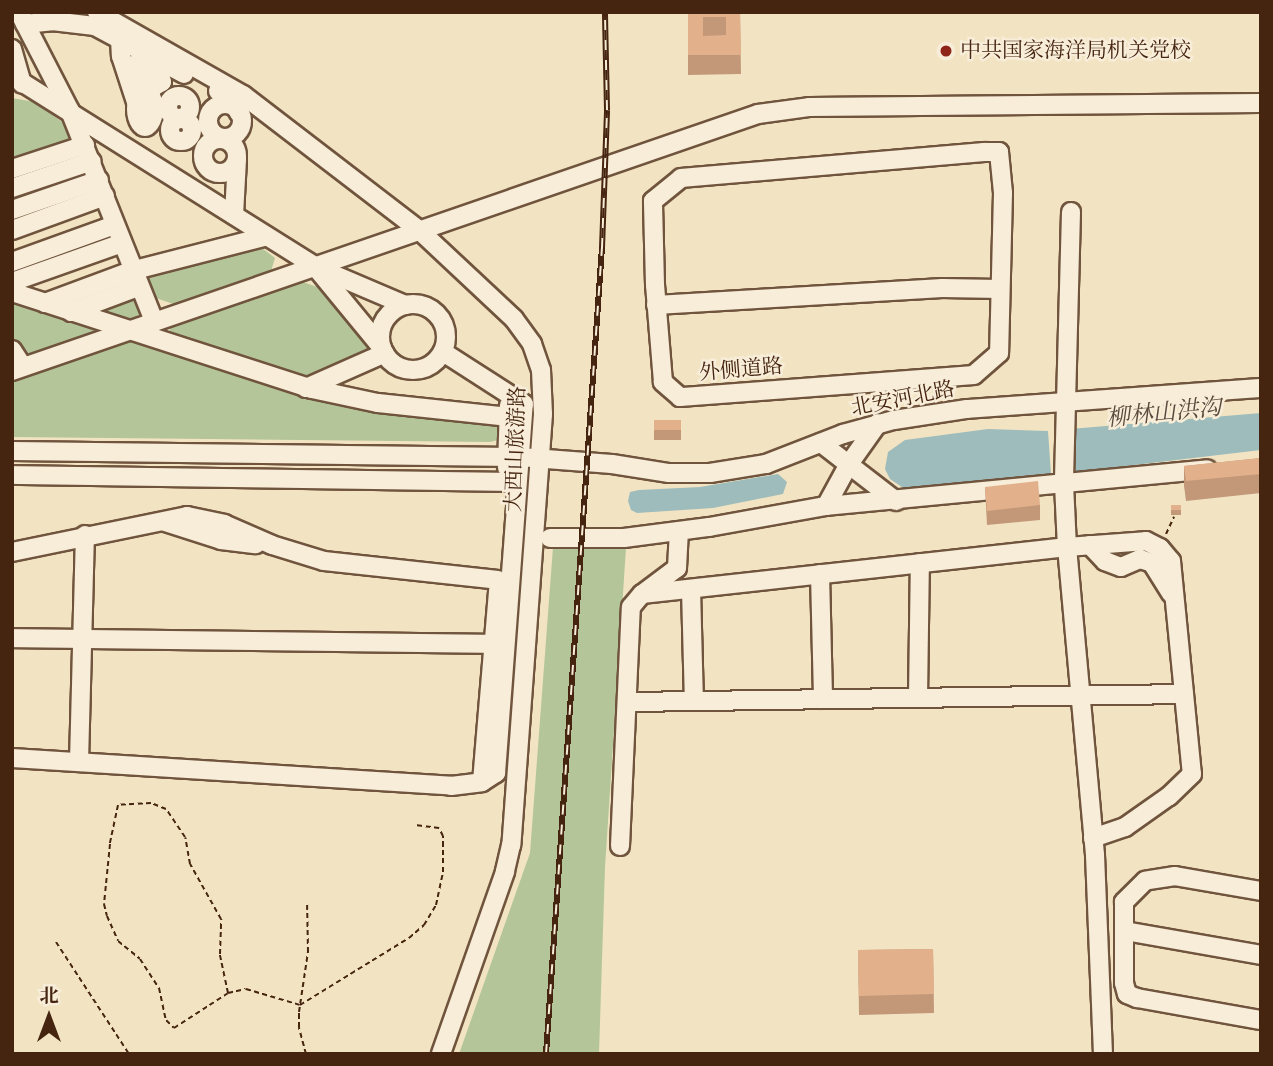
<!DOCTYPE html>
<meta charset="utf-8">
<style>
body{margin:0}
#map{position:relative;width:1273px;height:1066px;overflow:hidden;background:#f2e4c3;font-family:Cardo,"Noto Serif SC",serif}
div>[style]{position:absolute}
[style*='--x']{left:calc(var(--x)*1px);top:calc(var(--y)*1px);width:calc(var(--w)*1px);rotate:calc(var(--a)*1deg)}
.green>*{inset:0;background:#b4c599}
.water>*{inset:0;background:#9ebcbc}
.path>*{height:2px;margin-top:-1px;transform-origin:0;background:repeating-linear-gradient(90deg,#452410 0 5px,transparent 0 8.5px)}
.roads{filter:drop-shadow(2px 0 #70543d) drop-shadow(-2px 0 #70543d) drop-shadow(0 2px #70543d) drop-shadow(0 -2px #70543d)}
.minor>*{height:18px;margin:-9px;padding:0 9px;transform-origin:9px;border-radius:9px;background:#f7edd8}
.minor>.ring{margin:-9px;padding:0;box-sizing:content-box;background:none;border:18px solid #f7edd8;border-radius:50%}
.rail>*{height:6px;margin-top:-3px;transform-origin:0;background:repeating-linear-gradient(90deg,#f7edd8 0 10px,#452410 0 20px);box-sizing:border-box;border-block:2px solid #452410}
.wall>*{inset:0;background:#c29878}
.building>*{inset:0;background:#e2b18c}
.dots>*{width:19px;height:19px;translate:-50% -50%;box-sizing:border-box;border:4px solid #f7edd8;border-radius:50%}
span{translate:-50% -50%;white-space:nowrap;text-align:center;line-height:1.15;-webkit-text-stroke:5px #f7edd8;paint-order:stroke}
.poi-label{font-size:21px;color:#452410}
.left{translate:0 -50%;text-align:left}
.street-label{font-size:21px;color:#452410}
.water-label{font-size:23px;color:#5b4a3b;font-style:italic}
.frame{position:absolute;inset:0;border:14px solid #452410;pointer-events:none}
.north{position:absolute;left:14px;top:982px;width:70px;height:70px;-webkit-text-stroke:5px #f7edd8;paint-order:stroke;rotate:0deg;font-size:19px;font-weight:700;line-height:28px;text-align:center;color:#452410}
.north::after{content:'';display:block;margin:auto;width:24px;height:32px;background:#452410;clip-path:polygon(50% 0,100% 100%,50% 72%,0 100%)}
</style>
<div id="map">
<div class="green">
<div style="clip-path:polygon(12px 98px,35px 102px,73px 130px,78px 142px,12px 164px)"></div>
<div style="clip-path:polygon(258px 245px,275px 258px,271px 271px,264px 277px,190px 304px,176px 305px,156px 298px,140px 273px)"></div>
<div style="clip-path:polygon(297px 280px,332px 292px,368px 347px,368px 354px,309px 381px,169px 334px,171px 323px)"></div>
<div style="clip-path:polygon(133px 294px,141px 307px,137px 319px,128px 321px,89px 309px)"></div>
<div style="clip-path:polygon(12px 301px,96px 326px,99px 333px,38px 355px,25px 353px,12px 339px)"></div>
<div style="clip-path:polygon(133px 336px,340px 404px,500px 424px,502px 439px,490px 442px,12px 437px,12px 378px)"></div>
<div style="clip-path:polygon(553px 547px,626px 548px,605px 867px,599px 1054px,459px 1054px,530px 853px)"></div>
</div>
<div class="water">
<div style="clip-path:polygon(1261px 413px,1261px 450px,1075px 472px,1070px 429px)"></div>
<div style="clip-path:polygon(988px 429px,1048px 431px,1051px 474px,905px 489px,890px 479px,885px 469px,888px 452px,905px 440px)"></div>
<div style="clip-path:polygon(778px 474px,787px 482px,783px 494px,713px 508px,637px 513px,631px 510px,628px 501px,630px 492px,639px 490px,700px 487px)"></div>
</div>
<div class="path">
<div style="--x:1166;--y:534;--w:19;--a:-65"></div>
<div style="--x:56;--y:942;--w:134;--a:56.9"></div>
<div style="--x:228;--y:993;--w:40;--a:-102"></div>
<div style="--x:220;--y:954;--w:35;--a:-88"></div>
<div style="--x:221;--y:919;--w:63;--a:-119.4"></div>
<div style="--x:190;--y:864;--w:27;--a:-100"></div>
<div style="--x:185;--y:837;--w:34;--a:-124"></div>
<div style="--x:166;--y:809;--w:16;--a:-158"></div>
<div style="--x:151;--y:803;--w:33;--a:177"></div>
<div style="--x:118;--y:805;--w:40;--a:102"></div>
<div style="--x:110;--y:844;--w:60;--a:95.7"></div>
<div style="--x:104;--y:904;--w:12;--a:76"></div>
<div style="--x:107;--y:916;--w:27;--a:66"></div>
<div style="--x:118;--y:941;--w:28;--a:39"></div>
<div style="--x:140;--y:959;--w:35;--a:57"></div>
<div style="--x:159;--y:988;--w:33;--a:78"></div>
<div style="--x:166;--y:1020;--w:11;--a:45"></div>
<div style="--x:174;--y:1028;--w:64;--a:-32.9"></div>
<div style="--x:228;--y:993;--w:18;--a:-13"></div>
<div style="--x:246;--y:989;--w:56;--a:16.5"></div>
<div style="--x:300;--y:1005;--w:128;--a:-31.6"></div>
<div style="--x:409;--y:938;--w:20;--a:-41"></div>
<div style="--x:424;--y:925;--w:23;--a:-59"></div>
<div style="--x:436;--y:905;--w:34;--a:-78"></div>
<div style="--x:443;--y:872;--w:36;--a:-90"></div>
<div style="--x:443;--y:836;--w:9;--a:-117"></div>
<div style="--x:439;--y:828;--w:24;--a:-173"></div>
<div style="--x:306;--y:1054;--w:28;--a:-105"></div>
<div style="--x:299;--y:1027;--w:15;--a:-90"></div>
<div style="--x:299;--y:1012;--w:61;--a:-81.5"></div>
<div style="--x:308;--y:952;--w:50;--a:-91.1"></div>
</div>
<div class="roads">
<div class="minor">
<div style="--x:19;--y:12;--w:111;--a:62.7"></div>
<div style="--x:70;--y:111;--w:226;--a:68.2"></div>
<div style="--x:97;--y:12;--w:168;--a:29.6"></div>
<div style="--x:243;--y:95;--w:222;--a:37.5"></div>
<div style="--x:419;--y:230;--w:130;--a:43.1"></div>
<div style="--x:514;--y:319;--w:31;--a:54"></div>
<div style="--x:532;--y:344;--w:28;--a:71"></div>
<div style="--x:541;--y:370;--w:44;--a:87.4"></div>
<div style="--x:543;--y:414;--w:432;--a:94.2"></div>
<div style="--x:511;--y:845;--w:28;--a:103"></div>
<div style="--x:505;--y:872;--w:193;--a:109.4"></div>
<div style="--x:25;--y:24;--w:27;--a:-6"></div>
<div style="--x:52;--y:21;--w:43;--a:6.6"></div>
<div style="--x:95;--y:26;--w:101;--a:28.3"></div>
<div style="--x:120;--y:39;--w:17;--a:87"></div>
<div style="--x:121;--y:56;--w:48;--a:71.9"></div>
<div style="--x:12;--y:49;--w:36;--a:74"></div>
<div style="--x:148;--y:74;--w:10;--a:79"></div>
<div style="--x:150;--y:84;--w:5;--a:22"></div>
<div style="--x:155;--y:86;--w:8;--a:-30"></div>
<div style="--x:162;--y:82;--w:11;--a:-105"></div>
<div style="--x:159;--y:71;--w:7;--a:-172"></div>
<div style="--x:152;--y:70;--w:6;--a:135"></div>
<div style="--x:148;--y:74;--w:6;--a:149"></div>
<div style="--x:143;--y:77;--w:5;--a:-169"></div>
<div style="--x:138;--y:76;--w:8;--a:-130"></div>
<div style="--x:133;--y:70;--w:5;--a:-79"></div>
<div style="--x:134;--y:65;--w:12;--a:-20"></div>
<div style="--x:145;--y:61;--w:7;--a:56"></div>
<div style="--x:149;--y:67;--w:7;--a:98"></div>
<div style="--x:12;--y:76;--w:359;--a:32.1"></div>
<div style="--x:316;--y:267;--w:97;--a:23.1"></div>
<div class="ring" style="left:136px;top:91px;width:-2px;height:-2px"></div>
<div style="--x:218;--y:91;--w:15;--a:28"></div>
<div style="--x:231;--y:98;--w:17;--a:62"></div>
<div class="ring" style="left:168px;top:96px;width:4px;height:4px"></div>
<div class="ring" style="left:208px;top:104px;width:16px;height:16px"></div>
<div class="ring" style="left:170px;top:119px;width:4px;height:4px"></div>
<div class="ring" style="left:203px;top:139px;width:16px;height:16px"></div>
<div style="--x:984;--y:152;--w:15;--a:0"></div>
<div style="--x:999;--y:152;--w:41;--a:84.4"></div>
<div style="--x:1003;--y:193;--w:160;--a:91.4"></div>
<div style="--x:999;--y:353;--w:33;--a:139"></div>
<div style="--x:974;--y:375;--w:295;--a:175.7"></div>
<div style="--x:680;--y:397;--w:23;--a:-139"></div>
<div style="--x:663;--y:382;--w:97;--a:-94.7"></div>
<div style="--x:655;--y:285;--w:84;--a:-91.4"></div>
<div style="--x:653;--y:201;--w:36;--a:-39"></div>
<div style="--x:681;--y:178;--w:304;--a:-4.9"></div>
<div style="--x:12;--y:169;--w:77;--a:-18.2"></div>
<div style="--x:12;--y:188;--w:84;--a:-18.6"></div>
<div style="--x:12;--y:210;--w:92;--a:-19"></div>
<div style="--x:1071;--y:212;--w:272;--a:91.5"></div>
<div style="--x:1064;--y:484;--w:63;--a:87.3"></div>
<div style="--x:1067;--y:547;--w:309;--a:84.8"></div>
<div style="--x:1095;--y:855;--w:199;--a:87.7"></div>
<div style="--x:234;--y:215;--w:56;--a:-86.9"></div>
<div style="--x:12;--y:230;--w:99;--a:-20.1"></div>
<div style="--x:12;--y:262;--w:109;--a:-19.8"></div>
<div style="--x:318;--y:270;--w:101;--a:50.6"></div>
<div style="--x:12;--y:282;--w:117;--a:-19.5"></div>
<div style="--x:12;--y:292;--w:315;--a:17.9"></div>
<div style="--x:312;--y:389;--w:67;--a:12"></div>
<div style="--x:378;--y:403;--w:132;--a:6.1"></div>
<div style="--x:45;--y:303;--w:92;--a:-20.4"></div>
<div style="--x:131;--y:271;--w:140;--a:-14.4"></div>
<div class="ring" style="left:380px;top:304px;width:48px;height:48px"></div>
<div style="--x:656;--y:305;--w:287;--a:-3.4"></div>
<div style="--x:942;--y:288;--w:58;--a:1"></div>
<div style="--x:71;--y:312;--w:72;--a:-20.5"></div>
<div style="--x:12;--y:350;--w:20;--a:57"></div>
<div style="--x:12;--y:371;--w:789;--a:-19.01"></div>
<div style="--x:758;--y:114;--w:51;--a:-7.8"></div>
<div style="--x:809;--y:107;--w:452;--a:-0.5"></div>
<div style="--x:306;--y:388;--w:86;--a:-23.9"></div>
<div style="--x:821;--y:443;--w:95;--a:37.7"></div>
<div style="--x:12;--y:451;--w:508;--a:0.68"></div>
<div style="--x:520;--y:457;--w:92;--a:4.4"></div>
<div style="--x:612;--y:464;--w:58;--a:9"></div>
<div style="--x:669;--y:473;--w:41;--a:0"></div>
<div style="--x:710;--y:473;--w:57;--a:-9.1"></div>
<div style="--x:766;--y:464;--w:83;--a:-21.3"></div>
<div style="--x:843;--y:434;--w:53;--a:-15.4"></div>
<div style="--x:894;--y:420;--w:74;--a:-8.6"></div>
<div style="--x:967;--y:409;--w:295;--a:-4.1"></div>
<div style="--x:507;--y:468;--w:63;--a:-88.2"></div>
<div style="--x:12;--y:475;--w:493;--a:0.8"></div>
<div style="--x:826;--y:506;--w:48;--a:-61.3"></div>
<div style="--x:849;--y:464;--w:50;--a:-54.7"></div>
<div style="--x:165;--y:522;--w:59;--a:17.8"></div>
<div style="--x:221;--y:540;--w:35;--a:7"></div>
<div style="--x:550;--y:538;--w:74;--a:0"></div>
<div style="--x:624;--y:538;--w:86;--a:-7.4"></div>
<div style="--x:709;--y:527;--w:119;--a:-10.2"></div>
<div style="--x:826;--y:506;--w:383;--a:-5.5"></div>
<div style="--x:1090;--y:545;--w:22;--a:47"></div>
<div style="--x:1105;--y:561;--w:17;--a:21"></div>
<div style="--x:1121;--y:567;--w:21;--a:-23"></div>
<div style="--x:1140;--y:559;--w:13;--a:18"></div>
<div style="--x:1152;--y:563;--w:36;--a:58"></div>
<div style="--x:12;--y:552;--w:179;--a:-11.6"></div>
<div style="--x:187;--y:516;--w:38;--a:12"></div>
<div style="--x:224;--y:524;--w:52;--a:23.6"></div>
<div style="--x:272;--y:545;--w:54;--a:17.1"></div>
<div style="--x:324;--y:561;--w:175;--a:6.2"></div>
<div style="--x:820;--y:574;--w:125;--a:88.6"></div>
<div style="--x:691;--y:589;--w:112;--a:88.5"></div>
<div style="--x:645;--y:592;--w:40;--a:-37"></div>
<div style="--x:677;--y:568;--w:37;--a:-87"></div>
<div style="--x:12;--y:638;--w:482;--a:0.7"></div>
<div style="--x:918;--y:698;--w:135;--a:-89.2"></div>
<div style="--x:628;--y:702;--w:556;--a:-0.82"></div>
<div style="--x:12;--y:758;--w:440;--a:3.6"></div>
<div style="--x:451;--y:786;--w:31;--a:-7"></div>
<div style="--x:482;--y:782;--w:17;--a:-33"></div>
<div style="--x:496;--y:773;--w:370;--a:-85.7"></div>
<div style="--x:524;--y:404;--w:96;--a:-147.3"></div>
<div style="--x:79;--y:762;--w:227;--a:-88.5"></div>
<div style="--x:482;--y:782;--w:193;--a:-85.2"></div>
<div style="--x:620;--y:846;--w:239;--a:-87.4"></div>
<div style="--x:631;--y:607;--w:17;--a:-50"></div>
<div style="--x:642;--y:594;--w:428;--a:-6.3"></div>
<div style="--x:1067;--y:547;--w:79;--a:-4.3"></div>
<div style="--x:1146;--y:541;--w:16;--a:27"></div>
<div style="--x:1160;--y:548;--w:17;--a:50"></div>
<div style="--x:1171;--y:561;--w:214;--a:84.4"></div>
<div style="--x:1192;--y:774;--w:32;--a:136"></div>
<div style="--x:1169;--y:796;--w:54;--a:144.8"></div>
<div style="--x:1125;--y:827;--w:34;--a:161"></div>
<div style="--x:1261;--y:891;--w:87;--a:-170.1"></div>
<div style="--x:1175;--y:876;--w:30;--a:171"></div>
<div style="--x:1145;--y:881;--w:30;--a:135"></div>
<div style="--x:1124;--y:902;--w:81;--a:90"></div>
<div style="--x:1124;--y:983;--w:11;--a:75"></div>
<div style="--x:1127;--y:994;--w:11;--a:22"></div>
<div style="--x:1137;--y:998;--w:126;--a:10.1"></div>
<div style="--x:1125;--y:931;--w:138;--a:10"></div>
</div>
</div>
<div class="rail">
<div style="--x:546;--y:1054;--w:808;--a:-86.03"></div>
<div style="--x:602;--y:248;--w:138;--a:-87.9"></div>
<div style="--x:607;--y:110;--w:98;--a:-91.2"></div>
</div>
<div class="wall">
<div style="clip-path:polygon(688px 12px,740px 12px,741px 74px,688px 75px)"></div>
<div style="clip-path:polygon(654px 420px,681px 420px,681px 440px,654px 440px)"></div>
<div style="clip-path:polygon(1261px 458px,1261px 493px,1186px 501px,1184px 486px,1184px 466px)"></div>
<div style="clip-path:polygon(985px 487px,1040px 505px,1040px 520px,987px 525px)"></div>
<div style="clip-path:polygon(1171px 505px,1181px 505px,1181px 515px,1171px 515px)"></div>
<div style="clip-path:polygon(933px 949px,934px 1013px,859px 1015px,858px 950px)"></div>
</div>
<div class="building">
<div style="clip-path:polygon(evenodd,688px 12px,740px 12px,741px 55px,688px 55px,688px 12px,703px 17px,726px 17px,726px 35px,703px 36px,703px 17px)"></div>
<div style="clip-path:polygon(654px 420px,681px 420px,681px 430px,654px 430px)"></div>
<div style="clip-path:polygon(1261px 458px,1261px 474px,1186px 481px,1184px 466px)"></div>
<div style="clip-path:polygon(1038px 481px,1040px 505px,987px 511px,985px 487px)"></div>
<div style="clip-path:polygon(1171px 505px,1181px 505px,1181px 510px,1171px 510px)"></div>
<div style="clip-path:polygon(933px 949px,934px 994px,859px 996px,858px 950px)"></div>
</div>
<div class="dots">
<div style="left:946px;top:51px;background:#8f2418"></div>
</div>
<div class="poi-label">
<span class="left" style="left:960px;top:51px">中共国家海洋局机关党校</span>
</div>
<div class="street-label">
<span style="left:741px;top:370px;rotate:-5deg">外侧道路</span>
<span style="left:903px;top:399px;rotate:-11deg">北安河北路</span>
<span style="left:516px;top:449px;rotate:-88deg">大西山旅游路</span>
</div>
<div class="water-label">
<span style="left:1164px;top:413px;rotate:-6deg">柳林山洪沟</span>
</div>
<div class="frame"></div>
<div class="north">北</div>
</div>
